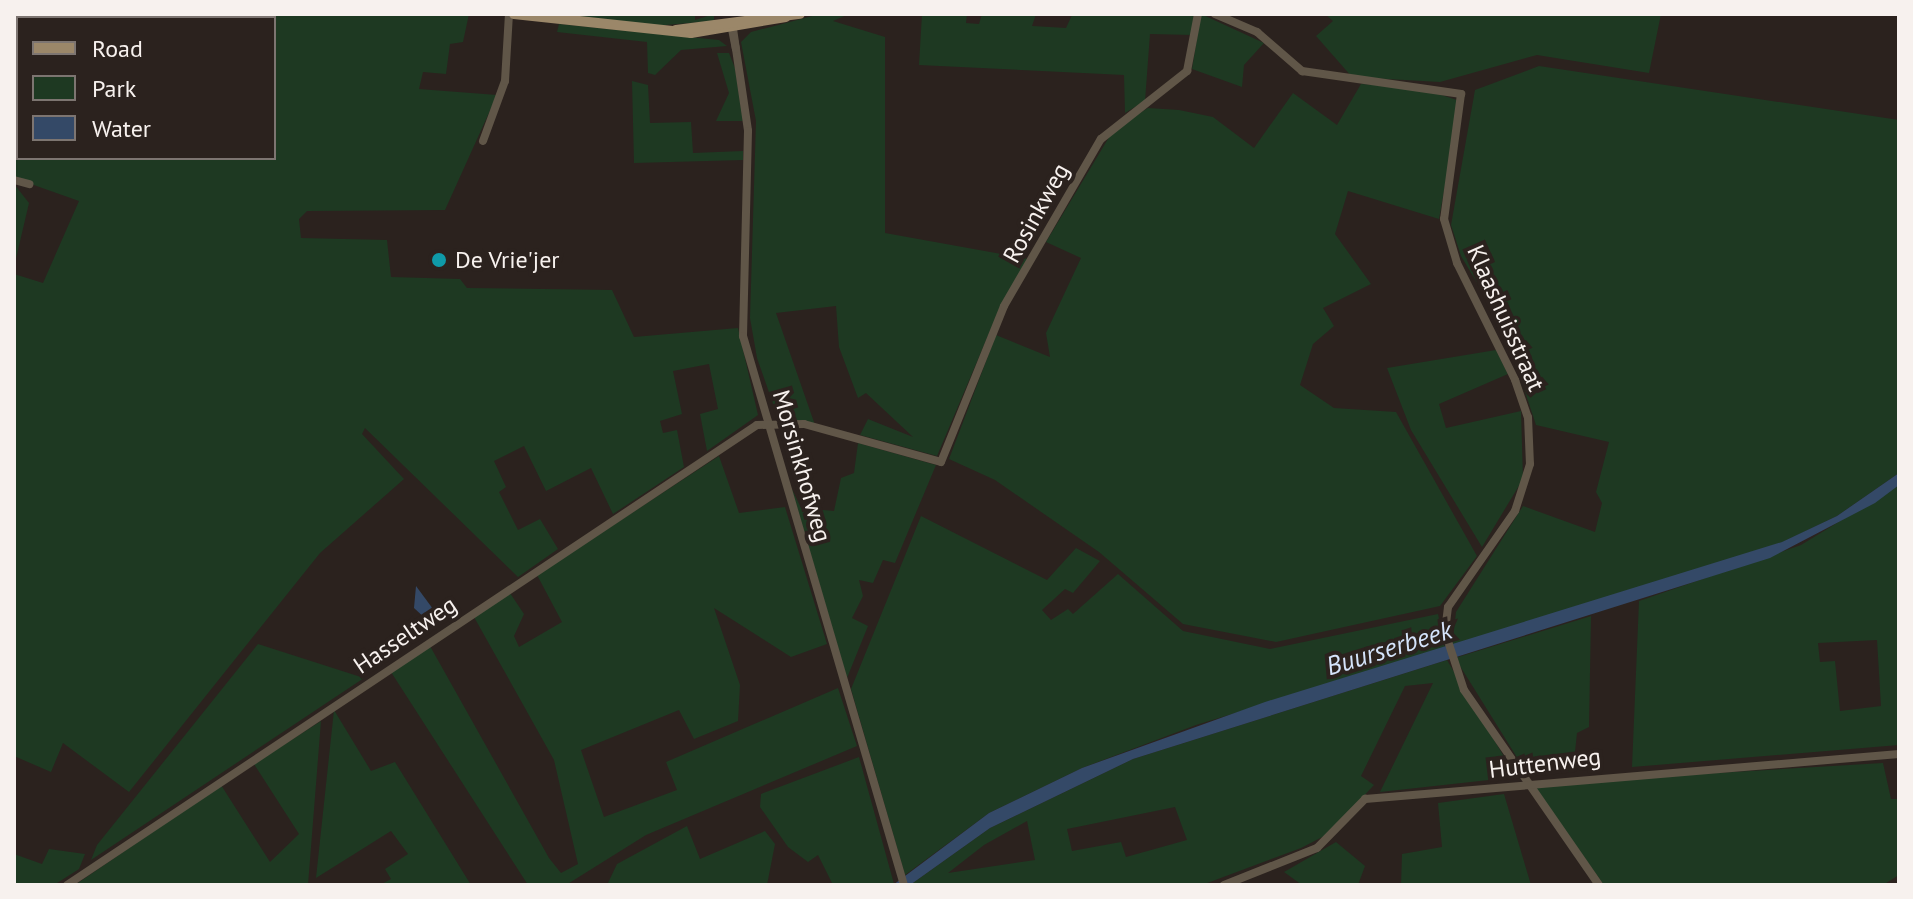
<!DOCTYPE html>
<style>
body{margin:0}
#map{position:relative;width:1913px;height:899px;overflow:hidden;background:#2b221e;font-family:"PT Sans",sans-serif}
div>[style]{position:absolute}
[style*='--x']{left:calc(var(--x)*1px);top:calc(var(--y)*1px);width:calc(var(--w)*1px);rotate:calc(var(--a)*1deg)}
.green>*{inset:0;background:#1e3922}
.water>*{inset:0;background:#344967}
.minor>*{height:8px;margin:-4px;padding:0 4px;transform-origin:4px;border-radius:4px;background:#605648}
.major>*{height:10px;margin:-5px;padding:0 5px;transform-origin:5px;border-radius:5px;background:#9b8769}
.dots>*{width:22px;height:22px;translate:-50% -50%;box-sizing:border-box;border:4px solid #2b221e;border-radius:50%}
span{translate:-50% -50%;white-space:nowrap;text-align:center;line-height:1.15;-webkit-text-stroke:8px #2b221e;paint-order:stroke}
.street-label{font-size:24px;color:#f7f1ee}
.poi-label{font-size:24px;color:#f7f1ee}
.left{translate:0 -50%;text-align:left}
.water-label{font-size:26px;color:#d5e4fb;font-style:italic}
.frame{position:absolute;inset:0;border:16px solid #f7f1ee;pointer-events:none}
.legend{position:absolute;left:16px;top:16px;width:260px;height:144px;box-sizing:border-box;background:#2b221e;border:2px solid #7d7571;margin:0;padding:10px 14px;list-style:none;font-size:24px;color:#f7f1ee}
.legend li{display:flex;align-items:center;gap:16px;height:40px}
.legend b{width:40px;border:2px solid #7d7571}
</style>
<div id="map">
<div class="green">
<div style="clip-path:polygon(14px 14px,213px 14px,18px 18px,18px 60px)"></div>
<div style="clip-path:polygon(229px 14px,469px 14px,463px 42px,450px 44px,446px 74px,423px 72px,419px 89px,497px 95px,445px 210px,307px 211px,299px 219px,301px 238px,387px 240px,391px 277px,460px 279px,467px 288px,612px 290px,634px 337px,738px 328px,758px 415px,707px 451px,700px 414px,718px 409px,709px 364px,673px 371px,682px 414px,660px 421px,663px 433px,677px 430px,684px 467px,613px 514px,591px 468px,546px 491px,524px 446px,494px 461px,506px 487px,499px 492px,518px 530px,540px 519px,558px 549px,518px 577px,365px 428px,362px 434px,404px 479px,320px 553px,129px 792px,63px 743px,51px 772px,14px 756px,14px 274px,43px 283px,79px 201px,14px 178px,14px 101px,18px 87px,18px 158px,274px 158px,274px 18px)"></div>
<div style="clip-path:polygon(548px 14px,695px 14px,695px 20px,714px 14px,714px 21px,653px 26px)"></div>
<div style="clip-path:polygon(820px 14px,849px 14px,833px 21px,885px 37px,885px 233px,1029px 259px,1001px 305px,937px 456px,860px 435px,868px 419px,913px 437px,866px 393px,858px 398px,839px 347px,836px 306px,776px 313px,815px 425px,778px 418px,757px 358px,750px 318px,756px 121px,741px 42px,751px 32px)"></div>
<div style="clip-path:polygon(922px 14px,967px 14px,966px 23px,979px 24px,982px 14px,1036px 14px,1032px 26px,1066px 28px,1072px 15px,1194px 14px,1193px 35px,1150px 34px,1145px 101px,1125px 113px,1124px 75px,919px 65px)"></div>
<div style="clip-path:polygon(1201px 14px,1264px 43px,1244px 65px,1242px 87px,1192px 69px)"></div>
<div style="clip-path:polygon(1325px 14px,1661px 14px,1649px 73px,1537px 55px,1440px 82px,1352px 77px,1316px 36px,1333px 21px)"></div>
<div style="clip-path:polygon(559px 24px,719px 40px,727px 46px,681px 50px,655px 75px,648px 73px,647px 42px,557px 32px)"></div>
<div style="clip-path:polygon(717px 53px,729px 53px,735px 68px,743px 121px,716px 121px,729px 93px)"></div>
<div style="clip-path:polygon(1539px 66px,1899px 120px,1899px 473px,1837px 516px,1783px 542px,1452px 648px,1456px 612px,1523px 506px,1595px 532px,1602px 503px,1596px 492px,1609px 442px,1536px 425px,1504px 328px,1461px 256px,1451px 225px,1475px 90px)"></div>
<div style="clip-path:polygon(632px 81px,648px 85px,650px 123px,691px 122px,693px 153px,743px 151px,743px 160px,634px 163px)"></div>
<div style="clip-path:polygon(1361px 84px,1420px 88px,1460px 101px,1439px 219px,1348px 191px,1335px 234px,1371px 284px,1323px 308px,1334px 326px,1313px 344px,1300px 385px,1334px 408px,1396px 412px,1477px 556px,1440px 606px,1276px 642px,1183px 624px,1099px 552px,995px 480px,949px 459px,996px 335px,1050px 357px,1046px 333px,1081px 258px,1046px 242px,1114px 129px,1148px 108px,1179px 110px,1213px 117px,1254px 148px,1293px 93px,1337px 125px)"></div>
<div style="clip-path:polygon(14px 184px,29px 203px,14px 267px)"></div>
<div style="clip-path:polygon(1496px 350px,1508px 374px,1439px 404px,1446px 428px,1521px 411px,1523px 479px,1482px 547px,1411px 430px,1387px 368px)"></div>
<div style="clip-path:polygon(858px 443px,936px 465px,895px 563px,883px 560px,873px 583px,859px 580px,863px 596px,852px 618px,868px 626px,847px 678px,791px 487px,801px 508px,834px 511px,841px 478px,854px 473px)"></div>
<div style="clip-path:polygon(719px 456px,739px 513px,785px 507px,827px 644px,791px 657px,714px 608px,740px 685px,738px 721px,694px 739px,679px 710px,581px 750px,604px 817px,677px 790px,666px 762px,838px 688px,857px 746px,646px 835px,566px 885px,528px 885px,391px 672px,430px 646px,549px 858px,561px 873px,578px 864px,554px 760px,474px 617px,510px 593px,524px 614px,514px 636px,519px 647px,562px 622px,537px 575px)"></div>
<div style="clip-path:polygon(evenodd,1899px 485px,1899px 745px,1632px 767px,1639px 601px,1801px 545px,1899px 485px,1877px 640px,1881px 706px,1840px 711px,1835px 661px,1820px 662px,1818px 643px,1877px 640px)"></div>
<div style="clip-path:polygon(921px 516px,1047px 580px,1076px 548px,1100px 561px,1073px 593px,1065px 589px,1042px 610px,1051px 620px,1068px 609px,1073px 614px,1118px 574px,1183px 631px,1270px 649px,1438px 614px,1445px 649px,1196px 725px,1082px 768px,989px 813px,905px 875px,851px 689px)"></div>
<div style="clip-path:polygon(1591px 616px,1589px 727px,1577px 733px,1573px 771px,1528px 775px,1455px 658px)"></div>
<div style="clip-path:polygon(258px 644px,364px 678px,91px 860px,97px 845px)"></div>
<div style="clip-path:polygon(evenodd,1447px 660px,1516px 777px,1380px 792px,1433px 683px,1405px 686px,1361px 776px,1374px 785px,1328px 834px,1301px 848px,1202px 885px,910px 885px,990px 828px,1133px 759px,1447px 660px,1175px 807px,1187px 840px,1126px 857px,1121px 842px,1072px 851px,1067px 829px,1175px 807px,1447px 660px,1027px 821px,1035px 860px,948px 873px,984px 845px,1027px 821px)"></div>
<div style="clip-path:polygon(334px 710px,371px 771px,395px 762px,471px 885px,380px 885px,391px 879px,385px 869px,408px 854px,391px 831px,316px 878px)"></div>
<div style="clip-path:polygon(321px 721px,308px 885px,75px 885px,221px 785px,270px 862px,299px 834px,254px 764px)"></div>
<div style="clip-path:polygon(859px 757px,894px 884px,893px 885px,833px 885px,818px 855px,808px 862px,788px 847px,760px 807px,761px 794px)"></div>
<div style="clip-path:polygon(1883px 763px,1891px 799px,1899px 799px,1899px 875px,1883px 885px,1604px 885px,1532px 784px)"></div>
<div style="clip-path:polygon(1504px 794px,1531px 885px,1401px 885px,1402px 854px,1442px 847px,1438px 803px)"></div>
<div style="clip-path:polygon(687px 826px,700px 859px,765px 831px,775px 844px,767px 885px,607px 885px,617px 864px)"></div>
<div style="clip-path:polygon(1336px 842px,1365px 866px,1358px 885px,1302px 885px,1284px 872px)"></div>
<div style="clip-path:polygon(49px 849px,85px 854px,79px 869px,54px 885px,14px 885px,14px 854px,42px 864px)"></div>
</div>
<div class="water">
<div style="clip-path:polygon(1899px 473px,1899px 485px,1875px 503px,1770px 558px,1133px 759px,990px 828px,910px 885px,893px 885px,989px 813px,1082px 768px,1265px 702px,1782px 542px,1837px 516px)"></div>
<div style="clip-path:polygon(416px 586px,433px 609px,427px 620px,414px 608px)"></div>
</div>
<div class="minor">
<div style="--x:1215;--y:14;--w:46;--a:23.2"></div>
<div style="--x:1257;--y:32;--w:60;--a:40.9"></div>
<div style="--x:1302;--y:71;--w:161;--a:8.2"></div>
<div style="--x:1461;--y:94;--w:126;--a:97.7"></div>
<div style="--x:1444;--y:219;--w:46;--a:73.5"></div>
<div style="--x:1457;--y:263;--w:131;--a:63.6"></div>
<div style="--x:1515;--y:380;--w:39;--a:71"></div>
<div style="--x:1528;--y:417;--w:47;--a:87.6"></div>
<div style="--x:1530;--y:464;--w:49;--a:107.7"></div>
<div style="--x:1515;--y:511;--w:117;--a:124.9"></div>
<div style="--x:1448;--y:607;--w:25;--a:97"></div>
<div style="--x:1445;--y:632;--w:61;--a:71.9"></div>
<div style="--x:1464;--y:690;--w:237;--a:55.3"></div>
<div style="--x:732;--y:22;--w:110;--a:81.6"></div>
<div style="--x:748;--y:131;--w:205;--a:91.4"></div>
<div style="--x:743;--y:336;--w:572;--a:73.66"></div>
<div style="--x:731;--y:24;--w:25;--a:79"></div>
<div style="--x:483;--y:141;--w:64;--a:-69.9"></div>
<div style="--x:505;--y:81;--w:67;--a:-86.6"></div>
<div style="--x:14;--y:180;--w:16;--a:15"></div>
<div style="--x:67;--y:885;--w:829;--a:-33.69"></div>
<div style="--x:757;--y:425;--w:47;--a:-1.2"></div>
<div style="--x:804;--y:424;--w:142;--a:15.5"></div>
<div style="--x:941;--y:462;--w:168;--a:-68"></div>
<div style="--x:1004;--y:306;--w:193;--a:-59.9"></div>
<div style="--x:1101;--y:139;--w:110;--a:-38.3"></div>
<div style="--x:1187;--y:71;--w:58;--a:-79.1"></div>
<div style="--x:1224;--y:885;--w:100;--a:-21.7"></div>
<div style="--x:1317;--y:848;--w:69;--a:-45.6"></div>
<div style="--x:1365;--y:799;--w:536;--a:-4.82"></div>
</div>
<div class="major">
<div style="--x:514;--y:14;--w:178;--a:6.1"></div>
<div style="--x:691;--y:33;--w:96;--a:-9.6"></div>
<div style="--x:676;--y:30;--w:125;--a:-7.4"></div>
</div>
<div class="dots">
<div style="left:439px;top:260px;background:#0f9aa8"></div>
</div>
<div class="street-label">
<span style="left:1036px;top:213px;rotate:-61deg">Rosinkweg</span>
<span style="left:1506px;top:318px;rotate:66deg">Klaashuisstraat</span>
<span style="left:802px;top:466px;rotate:74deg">Morsinkhofweg</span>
<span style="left:405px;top:635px;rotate:-34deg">Hasseltweg</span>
<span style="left:1545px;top:763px;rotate:-7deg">Huttenweg</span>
</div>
<div class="poi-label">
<span class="left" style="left:455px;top:260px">De Vrie'jer</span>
</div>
<div class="water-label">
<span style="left:1389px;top:648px;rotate:-17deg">Buurserbeek</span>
</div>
<div class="frame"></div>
<ul class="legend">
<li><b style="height:10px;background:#9b8769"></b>Road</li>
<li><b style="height:22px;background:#1e3922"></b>Park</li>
<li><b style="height:22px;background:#344967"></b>Water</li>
</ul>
</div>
